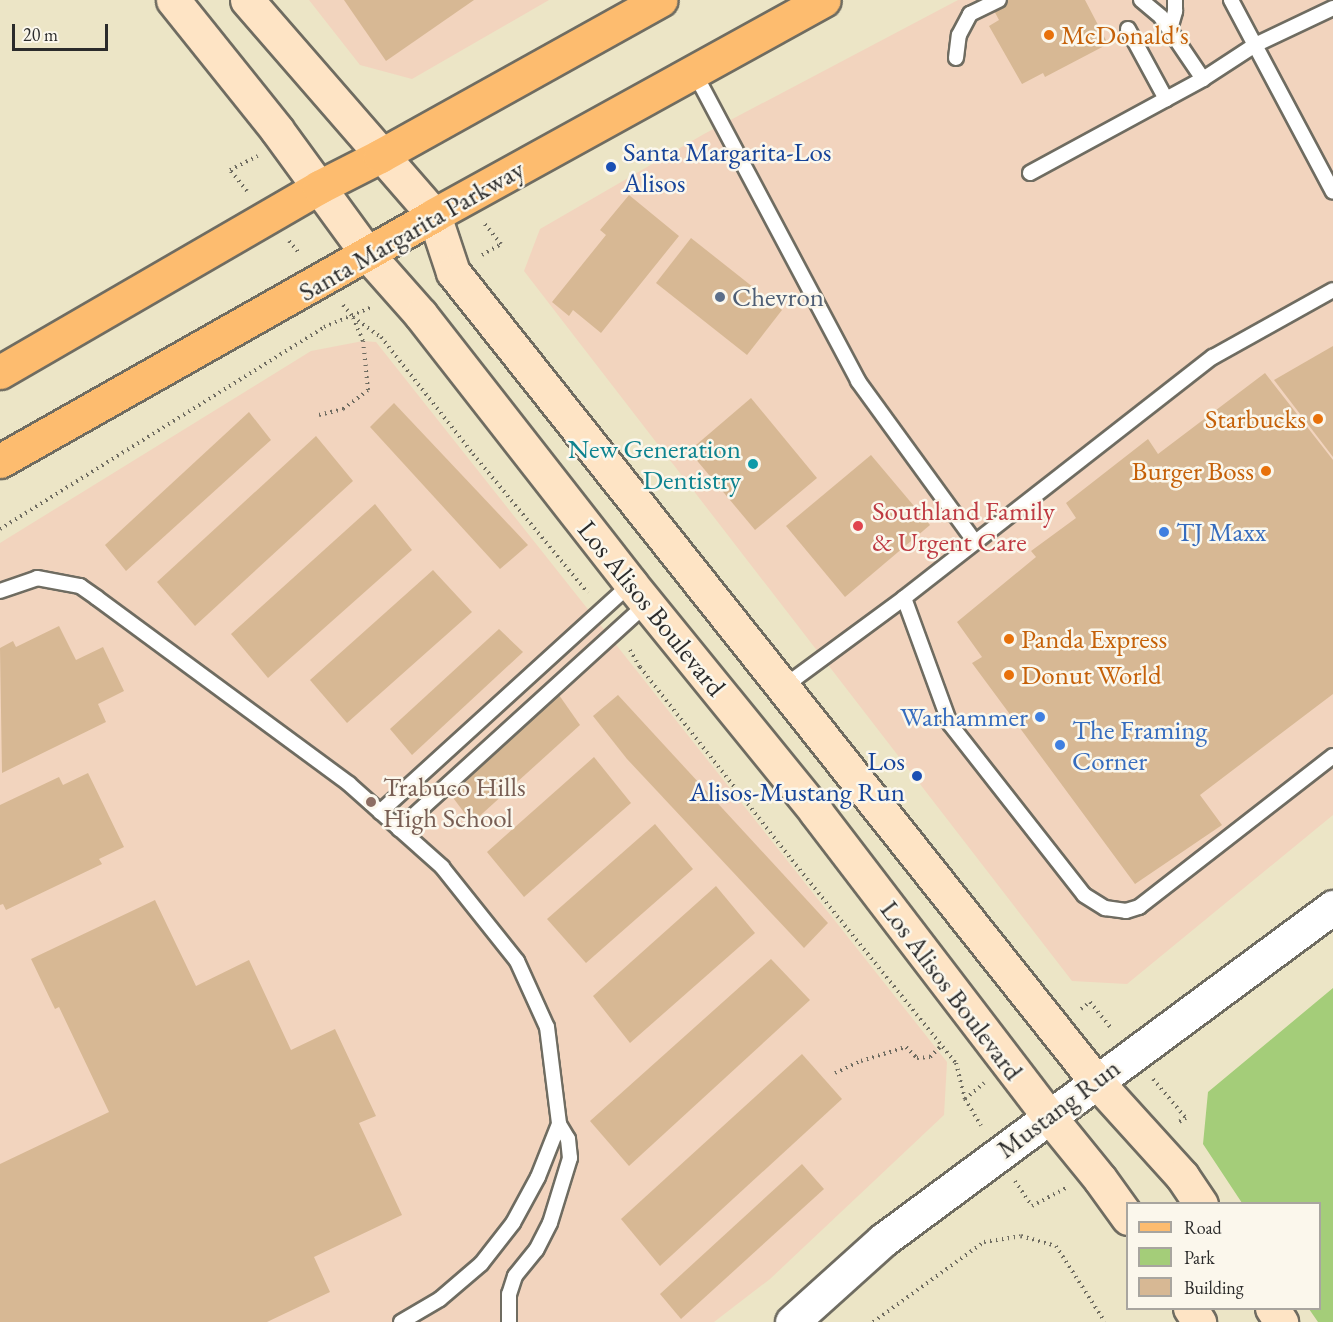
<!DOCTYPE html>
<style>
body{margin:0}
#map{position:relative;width:1333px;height:1322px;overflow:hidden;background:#ece5c6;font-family:"EB Garamond",serif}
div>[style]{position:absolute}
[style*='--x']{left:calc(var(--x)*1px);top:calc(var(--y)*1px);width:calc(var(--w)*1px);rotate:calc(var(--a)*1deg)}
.built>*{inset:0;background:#f2d4be}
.green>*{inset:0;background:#a4cd79}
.building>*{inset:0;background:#d7b894}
.path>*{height:4px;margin-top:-2px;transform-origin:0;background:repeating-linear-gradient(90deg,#6f6c61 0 1.5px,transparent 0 6px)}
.roads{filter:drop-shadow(2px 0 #6f6c61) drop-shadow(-2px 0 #6f6c61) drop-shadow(0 2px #6f6c61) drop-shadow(0 -2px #6f6c61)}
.service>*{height:14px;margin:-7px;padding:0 7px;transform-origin:7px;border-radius:7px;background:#fff}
.tertiary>*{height:33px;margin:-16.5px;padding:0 16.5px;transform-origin:16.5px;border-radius:16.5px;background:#fff}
.secondary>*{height:33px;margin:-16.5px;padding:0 16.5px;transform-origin:16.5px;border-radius:16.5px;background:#fee4c5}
.primary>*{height:33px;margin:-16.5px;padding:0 16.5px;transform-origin:16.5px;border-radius:16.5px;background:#fdbc6f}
.dots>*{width:16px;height:16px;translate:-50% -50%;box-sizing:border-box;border:3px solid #fbf7ec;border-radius:50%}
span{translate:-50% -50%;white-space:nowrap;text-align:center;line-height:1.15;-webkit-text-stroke:5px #fbf7ec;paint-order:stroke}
.food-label{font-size:27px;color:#c56008}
.left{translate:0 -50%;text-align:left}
.right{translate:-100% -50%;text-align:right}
.transit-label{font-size:27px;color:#164399}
.street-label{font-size:27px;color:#2b2b2b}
.service-label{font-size:27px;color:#4e5e75}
.culture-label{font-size:27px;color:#0d838f}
.health-label{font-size:27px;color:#be3a42}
.shop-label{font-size:27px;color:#366cbe}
.education-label{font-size:27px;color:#785e54}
.legend{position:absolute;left:1126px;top:1202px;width:195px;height:108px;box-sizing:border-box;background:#fbf7ec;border:2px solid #a8a59f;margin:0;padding:8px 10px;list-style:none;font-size:18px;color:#2b2b2b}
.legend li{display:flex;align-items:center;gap:12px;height:30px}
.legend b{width:30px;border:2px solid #a8a59f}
.scale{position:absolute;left:12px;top:24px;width:96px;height:27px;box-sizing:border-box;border:3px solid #2b2b2b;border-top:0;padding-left:8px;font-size:18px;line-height:21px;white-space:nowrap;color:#2b2b2b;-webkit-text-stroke:4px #fbf7ec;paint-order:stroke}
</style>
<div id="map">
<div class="built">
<div style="clip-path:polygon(309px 0,549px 0,412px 79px,360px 65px)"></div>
<div style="clip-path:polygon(958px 0,1333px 0,1333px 815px,1127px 984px,1072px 981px,524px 271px,540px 229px,704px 134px)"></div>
<div style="clip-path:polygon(363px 341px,376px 342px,947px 1062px,944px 1115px,770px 1279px,714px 1322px,0 1322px,0 543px,311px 351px)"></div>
</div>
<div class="green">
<div style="clip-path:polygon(1333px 988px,1333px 1322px,1318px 1322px,1309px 1309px,1320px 1308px,1320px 1204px,1242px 1203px,1203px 1144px,1208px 1092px)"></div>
</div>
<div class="building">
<div style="clip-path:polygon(344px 0,474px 0,386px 61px)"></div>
<div style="clip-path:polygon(1001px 0,1085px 0,1108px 44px,1045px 77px,1043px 73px,1022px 84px,989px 26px,999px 20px,991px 5px)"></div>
<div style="clip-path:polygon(629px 195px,679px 236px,601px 333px,573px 310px,569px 316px,552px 302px,606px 235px,600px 230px)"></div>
<div style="clip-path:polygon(691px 238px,782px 310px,747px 355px,656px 283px)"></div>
<div style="clip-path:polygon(1333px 346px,1333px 457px,1274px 380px)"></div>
<div style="clip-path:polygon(1265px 373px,1333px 460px,1333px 694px,1200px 795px,1222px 825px,1135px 884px,972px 663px,982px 657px,957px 622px,1036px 557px,1031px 551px,1076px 518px,1066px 503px,1148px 439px,1158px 454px)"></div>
<div style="clip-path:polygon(751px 398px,817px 478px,755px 530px,689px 451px)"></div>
<div style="clip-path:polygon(394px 403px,528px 545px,500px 569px,370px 427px)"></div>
<div style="clip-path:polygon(249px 412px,271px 440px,126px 571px,105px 545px)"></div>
<div style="clip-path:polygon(316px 436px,353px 481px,195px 626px,157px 582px)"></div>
<div style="clip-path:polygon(871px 455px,930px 525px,845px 597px,786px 526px)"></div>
<div style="clip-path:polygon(375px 504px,412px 550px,268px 678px,231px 634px)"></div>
<div style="clip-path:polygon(433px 570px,472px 612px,347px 723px,310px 680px)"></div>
<div style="clip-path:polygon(59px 626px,76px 660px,103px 647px,124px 691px,98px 704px,106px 722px,2px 773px,0 648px,13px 641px,16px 647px)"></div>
<div style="clip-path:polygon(499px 629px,523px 652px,412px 755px,390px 729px)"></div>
<div style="clip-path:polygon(559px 695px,580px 725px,472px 823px,451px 795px)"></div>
<div style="clip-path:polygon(618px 695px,828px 923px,804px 948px,627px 759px,593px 716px)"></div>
<div style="clip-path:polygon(594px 757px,631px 803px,524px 897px,487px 852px)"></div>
<div style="clip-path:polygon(88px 773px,124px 847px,99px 859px,102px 864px,6px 910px,3px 904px,0 905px,0 805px,59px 777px,63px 785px)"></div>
<div style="clip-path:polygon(655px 824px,693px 869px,586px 963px,547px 919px)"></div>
<div style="clip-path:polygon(716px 886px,755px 933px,630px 1043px,593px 996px)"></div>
<div style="clip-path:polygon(155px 900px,196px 986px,249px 960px,291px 1050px,335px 1029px,376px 1116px,359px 1123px,402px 1215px,314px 1257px,330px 1292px,267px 1322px,0 1322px,0 1164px,109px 1112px,59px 1007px,55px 1009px,31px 959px)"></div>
<div style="clip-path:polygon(771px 959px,810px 1000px,629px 1166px,590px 1121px)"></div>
<div style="clip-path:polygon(802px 1054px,842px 1099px,660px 1266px,621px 1219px)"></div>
<div style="clip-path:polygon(802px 1164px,824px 1189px,681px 1319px,660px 1294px)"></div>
</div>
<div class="path">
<div style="--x:247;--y:191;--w:27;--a:-129"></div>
<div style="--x:230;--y:170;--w:31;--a:-27"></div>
<div style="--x:289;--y:241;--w:16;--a:50"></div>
<div style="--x:482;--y:255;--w:22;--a:-30"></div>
<div style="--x:501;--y:244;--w:27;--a:-129"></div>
<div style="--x:343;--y:305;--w:16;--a:50"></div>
<div style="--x:353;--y:317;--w:34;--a:36"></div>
<div style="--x:381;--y:337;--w:149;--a:51.8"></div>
<div style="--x:473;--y:454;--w:180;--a:50.4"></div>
<div style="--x:319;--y:415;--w:25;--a:-14"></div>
<div style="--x:343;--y:409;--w:31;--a:-37"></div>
<div style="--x:368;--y:390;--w:49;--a:-95.8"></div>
<div style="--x:363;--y:341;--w:25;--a:-113"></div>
<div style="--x:0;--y:529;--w:382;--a:-31.9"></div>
<div style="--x:324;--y:327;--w:52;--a:-22.6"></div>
<div style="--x:630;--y:650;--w:20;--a:60"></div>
<div style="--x:640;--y:667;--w:246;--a:51.8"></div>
<div style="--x:792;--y:860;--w:261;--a:51.1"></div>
<div style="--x:956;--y:1063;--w:37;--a:76"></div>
<div style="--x:965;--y:1099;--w:31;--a:59"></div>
<div style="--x:1081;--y:1009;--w:11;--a:-38"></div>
<div style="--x:1090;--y:1002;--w:35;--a:51"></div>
<div style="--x:835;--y:1073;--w:29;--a:-25"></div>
<div style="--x:861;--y:1061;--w:47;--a:-17.3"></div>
<div style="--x:906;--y:1047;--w:16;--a:45"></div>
<div style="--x:917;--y:1058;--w:13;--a:-4"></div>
<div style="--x:930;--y:1057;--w:17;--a:-45"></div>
<div style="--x:1153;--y:1079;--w:51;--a:49.8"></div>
<div style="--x:1186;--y:1118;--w:10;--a:151"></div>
<div style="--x:965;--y:1099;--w:25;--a:-40"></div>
<div style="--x:1015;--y:1181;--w:30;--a:56"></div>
<div style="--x:1032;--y:1206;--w:40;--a:-28"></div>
<div style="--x:873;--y:1322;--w:137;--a:-35.8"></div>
<div style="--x:984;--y:1242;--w:37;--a:-9"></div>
<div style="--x:1021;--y:1236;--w:36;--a:16"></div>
<div style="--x:1056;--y:1246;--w:90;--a:57.2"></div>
</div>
<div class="roads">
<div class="service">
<div style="--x:1141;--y:0;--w:26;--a:40"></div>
<div style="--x:1161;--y:17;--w:75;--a:55.9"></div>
<div style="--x:1231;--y:0;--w:217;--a:62"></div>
<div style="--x:1128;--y:29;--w:80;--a:61.5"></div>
<div style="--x:1170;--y:29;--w:19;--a:-74"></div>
<div style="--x:1175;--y:11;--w:11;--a:-90"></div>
<div style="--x:956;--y:58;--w:23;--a:-83"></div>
<div style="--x:959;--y:35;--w:24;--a:-62"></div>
<div style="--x:970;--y:14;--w:32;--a:-26"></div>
<div style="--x:694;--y:72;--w:350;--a:62"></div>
<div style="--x:858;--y:381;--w:199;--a:54"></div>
<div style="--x:1030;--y:173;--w:197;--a:-28.5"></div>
<div style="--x:1203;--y:79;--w:62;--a:-33.2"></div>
<div style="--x:1255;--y:45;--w:86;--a:-25.4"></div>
<div style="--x:0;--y:591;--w:39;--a:-19"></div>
<div style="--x:37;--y:578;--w:44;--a:10.5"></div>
<div style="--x:80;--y:586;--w:21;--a:35"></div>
<div style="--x:97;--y:598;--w:313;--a:36.4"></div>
<div style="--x:349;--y:784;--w:125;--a:41.7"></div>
<div style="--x:442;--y:867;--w:120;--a:51.4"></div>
<div style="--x:517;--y:961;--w:72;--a:65.6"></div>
<div style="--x:547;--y:1027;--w:98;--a:82.9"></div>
<div style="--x:559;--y:1124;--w:17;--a:59"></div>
<div style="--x:568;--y:1139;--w:19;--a:84"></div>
<div style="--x:570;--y:1158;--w:68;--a:107.1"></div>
<div style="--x:550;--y:1223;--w:30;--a:117"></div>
<div style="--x:536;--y:1250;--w:33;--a:129"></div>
<div style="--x:515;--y:1276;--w:19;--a:108"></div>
<div style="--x:509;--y:1294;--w:28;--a:90"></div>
<div style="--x:904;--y:598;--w:134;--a:69.9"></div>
<div style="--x:950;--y:724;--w:217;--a:51.9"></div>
<div style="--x:1084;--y:895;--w:25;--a:32"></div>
<div style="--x:1105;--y:908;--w:21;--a:8"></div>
<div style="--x:1126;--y:911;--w:14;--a:-17"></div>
<div style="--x:1139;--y:907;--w:246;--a:-37.9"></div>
<div style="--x:782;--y:688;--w:152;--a:-36.4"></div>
<div style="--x:904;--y:598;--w:392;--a:-38"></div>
<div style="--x:1213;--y:357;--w:137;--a:-29.2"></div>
<div style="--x:380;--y:812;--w:339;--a:-42.3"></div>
<div style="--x:399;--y:829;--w:336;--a:-42.3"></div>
<div style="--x:401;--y:1322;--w:45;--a:-30.5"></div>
<div style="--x:440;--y:1299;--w:54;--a:-40.5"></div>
<div style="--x:481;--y:1264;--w:52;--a:-52"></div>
<div style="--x:513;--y:1223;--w:52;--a:-61.5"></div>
<div style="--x:538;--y:1177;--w:57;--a:-68.4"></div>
</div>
<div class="tertiary">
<div style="--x:792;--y:1322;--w:122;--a:-42"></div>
<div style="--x:883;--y:1240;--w:560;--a:-36.5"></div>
</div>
<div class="secondary">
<div style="--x:173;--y:0;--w:166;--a:51.3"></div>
<div style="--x:277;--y:130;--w:155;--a:53.9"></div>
<div style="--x:368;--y:255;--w:80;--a:48.5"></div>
<div style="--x:421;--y:315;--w:341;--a:52"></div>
<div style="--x:631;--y:584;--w:294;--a:50.9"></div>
<div style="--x:816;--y:812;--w:382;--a:52.6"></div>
<div style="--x:1048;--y:1115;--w:82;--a:50.9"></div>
<div style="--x:1100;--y:1179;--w:48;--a:54.3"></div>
<div style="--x:247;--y:0;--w:285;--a:49"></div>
<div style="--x:434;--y:215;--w:60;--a:71.6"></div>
<div style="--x:453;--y:272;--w:1032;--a:51.53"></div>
<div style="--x:1095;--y:1080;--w:130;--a:47.8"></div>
<div style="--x:1182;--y:1176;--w:34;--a:56"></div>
<div style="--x:1190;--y:1308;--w:17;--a:57"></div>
<div style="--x:1272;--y:1308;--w:17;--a:57"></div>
</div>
<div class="primary">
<div style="--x:0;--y:372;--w:369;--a:-30.1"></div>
<div style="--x:319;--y:187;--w:68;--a:-26.9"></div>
<div style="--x:380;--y:156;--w:321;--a:-29.1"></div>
<div style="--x:0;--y:461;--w:499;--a:-29.5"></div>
<div style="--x:434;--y:215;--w:445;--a:-28.9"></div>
</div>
</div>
<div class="dots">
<div style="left:1049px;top:35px;background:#e8710a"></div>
<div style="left:611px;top:167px;background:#1a4fb4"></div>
<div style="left:720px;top:297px;background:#5c6f8a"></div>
<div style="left:1318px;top:419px;background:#e8710a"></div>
<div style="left:753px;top:464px;background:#0f9aa8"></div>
<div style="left:1266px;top:471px;background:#e8710a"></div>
<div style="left:858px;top:526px;background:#e0444e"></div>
<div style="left:1164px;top:532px;background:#3f7fe0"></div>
<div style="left:1009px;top:639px;background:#e8710a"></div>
<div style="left:1009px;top:675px;background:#e8710a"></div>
<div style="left:1040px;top:717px;background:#3f7fe0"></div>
<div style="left:1060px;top:745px;background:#3f7fe0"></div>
<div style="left:917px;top:776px;background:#1a4fb4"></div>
<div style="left:371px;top:802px;background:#8d6e63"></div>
</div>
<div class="food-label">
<span class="left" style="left:1061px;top:35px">McDonald's</span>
<span class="right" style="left:1306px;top:419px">Starbucks</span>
<span class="right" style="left:1254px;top:471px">Burger Boss</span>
<span class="left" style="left:1021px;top:639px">Panda Express</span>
<span class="left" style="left:1021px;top:675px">Donut World</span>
</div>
<div class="transit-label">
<span class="left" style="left:623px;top:167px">Santa Margarita-Los<br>Alisos</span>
<span class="right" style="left:905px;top:776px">Los<br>Alisos-Mustang Run</span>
</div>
<div class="street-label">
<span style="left:411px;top:230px;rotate:-30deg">Santa Margarita Parkway</span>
<span style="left:652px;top:608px;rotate:51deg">Los Alisos Boulevard</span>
<span style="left:952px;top:990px;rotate:53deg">Los Alisos Boulevard</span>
<span style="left:1058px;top:1108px;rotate:-37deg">Mustang Run</span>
</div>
<div class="service-label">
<span class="left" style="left:732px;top:297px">Chevron</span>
</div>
<div class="culture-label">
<span class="right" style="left:741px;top:464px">New Generation<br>Dentistry</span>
</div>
<div class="health-label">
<span class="left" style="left:872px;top:526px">Southland Family<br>&amp; Urgent Care</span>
</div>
<div class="shop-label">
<span class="left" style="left:1176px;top:532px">TJ Maxx</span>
<span class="right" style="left:1028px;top:717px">Warhammer</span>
<span class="left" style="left:1072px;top:745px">The Framing<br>Corner</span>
</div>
<div class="education-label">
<span class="left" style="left:383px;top:802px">Trabuco Hills<br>High School</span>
</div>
<ul class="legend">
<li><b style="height:8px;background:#fdbc6f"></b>Road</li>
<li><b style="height:16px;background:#a4cd79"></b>Park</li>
<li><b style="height:16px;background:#d7b894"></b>Building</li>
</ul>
<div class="scale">20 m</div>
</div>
